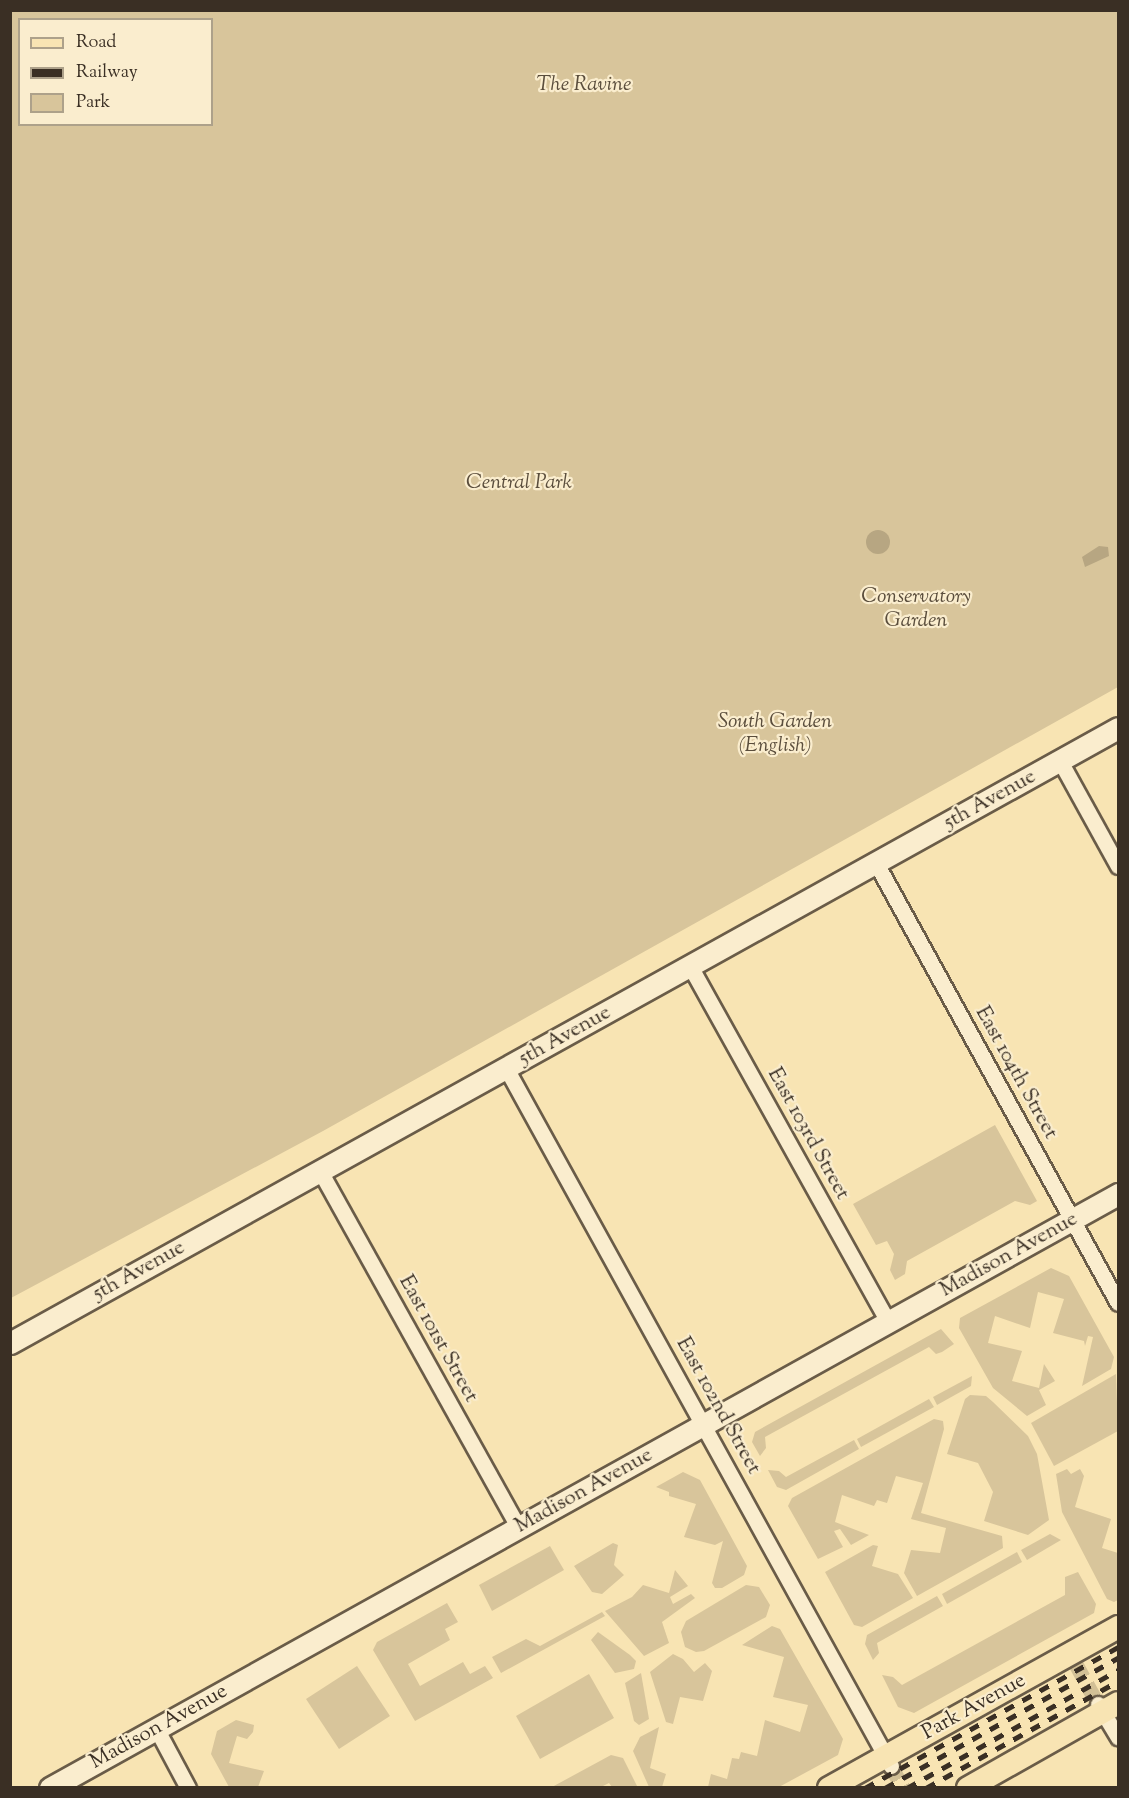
<!DOCTYPE html>
<style>
body{margin:0}
#map{position:relative;width:1129px;height:1798px;overflow:hidden;background:#f8e4b3;font-family:"Sorts Mill Goudy",serif}
div>[style]{position:absolute}
[style*='--x']{left:calc(var(--x)*1px);top:calc(var(--y)*1px);width:calc(var(--w)*1px);rotate:calc(var(--a)*1deg)}
.green>*{inset:0;background:#d8c59b}
.water>*{inset:0;background:#b7a682}
.round{border-radius:50%}
.minor-tunnel>*{height:15px;margin-top:-7.5px;transform-origin:0;background:repeating-linear-gradient(90deg,#d2c096 0 15px,transparent 0 23px)}
.roads{filter:drop-shadow(2px 0 #6a5c48) drop-shadow(-2px 0 #6a5c48) drop-shadow(0 2px #6a5c48) drop-shadow(0 -2px #6a5c48)}
.minor>*{height:15px;margin:-7.5px;padding:0 7.5px;transform-origin:7.5px;border-radius:7.5px;background:#faedce}
.secondary>*{height:21px;margin:-10.5px;padding:0 10.5px;transform-origin:10.5px;border-radius:10.5px;background:#faedce}
.primary>*{height:22px;margin:-11px;padding:0 11px;transform-origin:11px;border-radius:11px;background:#f8e4b3}
.rail>*{height:4.5px;margin-top:-2.25px;transform-origin:0;background:repeating-linear-gradient(90deg,#3a2f24 0 10px,transparent 0 20px)}
span{translate:-50% -50%;white-space:nowrap;text-align:center;line-height:1.15;-webkit-text-stroke:4.5px #faedce;paint-order:stroke}
.park-label{font-size:21px;color:#5a4d3c;font-style:italic}
.street-label{font-size:21px;color:#3a2f24}
.frame{position:absolute;inset:0;border:12px solid #3a2f24;pointer-events:none}
.legend{position:absolute;left:18px;top:18px;width:195px;height:108px;box-sizing:border-box;background:#faedce;border:2px solid #ada18a;margin:0;padding:8px 10px;list-style:none;font-size:18px;color:#3a2f24}
.legend li{display:flex;align-items:center;gap:12px;height:30px}
.legend b{width:30px;border:2px solid #ada18a}
</style>
<div id="map">
<div class="green">
<div style="clip-path:polygon(evenodd,10px 11px,1118px 11px,1118px 687px,323px 1131px,11px 1298px,10px 11px,20px 20px,212px 20px,212px 124px,20px 124px,20px 20px)"></div>
<div style="clip-path:polygon(995px 1125px,1037px 1201px,1030px 1205px,1015px 1201px,907px 1261px,905px 1274px,895px 1280px,890px 1270px,894px 1254px,887px 1241px,876px 1245px,853px 1204px)"></div>
<div style="clip-path:polygon(1051px 1268px,1069px 1276px,1114px 1357px,1111px 1369px,1082px 1386px,1093px 1337px,1088px 1336px,1085px 1346px,1084px 1341px,1053px 1333px,1064px 1299px,1038px 1292px,1030px 1328px,995px 1316px,988px 1343px,1022px 1351px,1012px 1381px,1039px 1388px,1044px 1364px,1055px 1381px,1039px 1390px,1046px 1405px,1027px 1416px,993px 1388px,959px 1328px,960px 1318px)"></div>
<div style="clip-path:polygon(941px 1329px,954px 1344px,942px 1352px,936px 1354px,929px 1347px,765px 1437px,766px 1448px,760px 1456px,752px 1442px,755px 1432px)"></div>
<div style="clip-path:polygon(1116px 1374px,1118px 1431px,1054px 1466px,1031px 1423px)"></div>
<div style="clip-path:polygon(972px 1376px,971px 1386px,937px 1405px,933px 1397px)"></div>
<div style="clip-path:polygon(970px 1395px,986px 1396px,993px 1402px,1028px 1436px,1037px 1454px,1049px 1520px,1028px 1535px,984px 1521px,993px 1492px,978px 1463px,947px 1454px,965px 1399px)"></div>
<div style="clip-path:polygon(929px 1399px,934px 1407px,861px 1447px,857px 1439px)"></div>
<div style="clip-path:polygon(934px 1419px,943px 1421px,944px 1429px,921px 1513px,1002px 1536px,1003px 1548px,917px 1596px,904px 1573px,911px 1550px,940px 1553px,946px 1528px,911px 1519px,923px 1483px,896px 1476px,887px 1503px,877px 1500px,874px 1506px,842px 1495px,835px 1522px,869px 1535px,851px 1545px,840px 1529px,834px 1531px,843px 1547px,818px 1559px,788px 1506px,792px 1498px)"></div>
<div style="clip-path:polygon(854px 1440px,859px 1449px,786px 1490px,777px 1487px,768px 1470px,779px 1471px,786px 1477px)"></div>
<div style="clip-path:polygon(1067px 1469px,1071px 1474px,1080px 1469px,1084px 1476px,1075px 1507px,1111px 1519px,1102px 1548px,1118px 1553px,1118px 1600px,1114px 1602px,1107px 1599px,1062px 1512px,1056px 1474px)"></div>
<div style="clip-path:polygon(683px 1472px,700px 1480px,747px 1566px,744px 1575px,722px 1588px,715px 1588px,712px 1583px,723px 1541px,715px 1545px,684px 1537px,696px 1504px,669px 1496px,669px 1492px,656px 1487px)"></div>
<div style="clip-path:polygon(1050px 1534px,1061px 1540px,1027px 1560px,1021px 1550px)"></div>
<div style="clip-path:polygon(613px 1543px,618px 1545px,614px 1565px,624px 1575px,602px 1594px,592px 1592px,574px 1566px)"></div>
<div style="clip-path:polygon(873px 1545px,878px 1546px,872px 1566px,898px 1574px,913px 1598px,862px 1627px,854px 1625px,825px 1572px)"></div>
<div style="clip-path:polygon(550px 1546px,564px 1570px,492px 1611px,479px 1585px)"></div>
<div style="clip-path:polygon(1017px 1552px,1022px 1562px,947px 1604px,942px 1594px)"></div>
<div style="clip-path:polygon(675px 1570px,688px 1586px,670px 1597px,673px 1604px,691px 1594px,695px 1598px,662px 1622px,669px 1643px,644px 1656px,605px 1611px,632px 1597px,643px 1585px,669px 1593px)"></div>
<div style="clip-path:polygon(1078px 1572px,1096px 1604px,1094px 1613px,914px 1713px,898px 1707px,882px 1675px,893px 1677px,902px 1685px,1065px 1595px,1065px 1577px)"></div>
<div style="clip-path:polygon(746px 1585px,759px 1587px,770px 1605px,766px 1617px,704px 1651px,696px 1652px,685px 1647px,681px 1632px,686px 1621px)"></div>
<div style="clip-path:polygon(937px 1596px,943px 1606px,877px 1643px,879px 1653px,873px 1660px,865px 1644px,867px 1635px)"></div>
<div style="clip-path:polygon(447px 1603px,458px 1622px,445px 1629px,450px 1640px,408px 1664px,420px 1686px,463px 1662px,470px 1674px,485px 1666px,493px 1678px,415px 1721px,373px 1650px,377px 1642px)"></div>
<div style="clip-path:polygon(602px 1612px,605px 1616px,501px 1673px,492px 1657px,526px 1639px,540px 1646px)"></div>
<div style="clip-path:polygon(772px 1626px,780px 1629px,843px 1739px,838px 1755px,779px 1787px,708px 1787px,711px 1774px,727px 1779px,732px 1758px,739px 1759px,741px 1752px,757px 1756px,765px 1720px,800px 1732px,808px 1705px,773px 1697px,784px 1657px,742px 1645px)"></div>
<div style="clip-path:polygon(598px 1632px,630px 1655px,636px 1661px,634px 1669px,615px 1673px,591px 1640px)"></div>
<div style="clip-path:polygon(673px 1654px,683px 1659px,694px 1672px,705px 1663px,712px 1671px,703px 1701px,680px 1697px,673px 1724px,666px 1722px,650px 1672px)"></div>
<div style="clip-path:polygon(357px 1666px,390px 1716px,339px 1749px,306px 1699px)"></div>
<div style="clip-path:polygon(641px 1673px,649px 1719px,639px 1725px,634px 1721px,625px 1683px)"></div>
<div style="clip-path:polygon(589px 1674px,614px 1718px,540px 1759px,516px 1716px)"></div>
<div style="clip-path:polygon(236px 1720px,254px 1725px,253px 1732px,247px 1739px,237px 1736px,229px 1763px,264px 1771px,258px 1787px,229px 1787px,211px 1754px,217px 1731px)"></div>
<div style="clip-path:polygon(659px 1727px,650px 1768px,666px 1774px,662px 1787px,649px 1787px,633px 1751px,640px 1737px)"></div>
<div style="clip-path:polygon(611px 1755px,623px 1758px,637px 1786px,612px 1787px,609px 1783px,601px 1787px,552px 1787px)"></div>
</div>
<div class="water">
<div class="round" style="left:866px;top:530px;width:24px;height:24px"></div>
<div style="clip-path:polygon(1099px 546px,1108px 547px,1109px 556px,1085px 567px,1082px 557px)"></div>
</div>
<div class="minor-tunnel">
<div style="--x:1076;--y:1664;--w:46;--a:61.2"></div>
<div style="--x:891;--y:1766;--w:25;--a:61"></div>
</div>
<div class="roads">
<div class="minor">
<div style="--x:1060;--y:761;--w:120;--a:61.1"></div>
<div style="--x:876;--y:863;--w:502;--a:61.19"></div>
<div style="--x:690;--y:966;--w:409;--a:60.9"></div>
<div style="--x:506;--y:1068;--w:797;--a:61.12"></div>
<div style="--x:320;--y:1171;--w:409;--a:60.9"></div>
<div style="--x:1098;--y:1704;--w:39;--a:59"></div>
<div style="--x:156;--y:1728;--w:68;--a:61.9"></div>
</div>
<div class="secondary">
<div style="--x:10;--y:1343;--w:1267;--a:-29.03"></div>
<div style="--x:50;--y:1788;--w:1222;--a:-29.08"></div>
</div>
<div class="primary">
<div style="--x:829;--y:1788;--w:331;--a:-29.1"></div>
<div style="--x:968;--y:1788;--w:172;--a:-29.5"></div>
</div>
</div>
<div class="rail">
<div style="--x:865;--y:1788;--w:290;--a:-29.1"></div>
<div style="--x:885;--y:1788;--w:267;--a:-29.2"></div>
<div style="--x:907;--y:1788;--w:242;--a:-29.2"></div>
<div style="--x:926;--y:1788;--w:220;--a:-29.1"></div>
</div>
<div class="park-label">
<span style="left:584px;top:85px">The Ravine</span>
<span style="left:519px;top:483px">Central Park</span>
<span style="left:916px;top:609px">Conservatory<br>Garden</span>
<span style="left:775px;top:734px">South Garden<br>(English)</span>
</div>
<div class="street-label">
<span style="left:990px;top:800px;rotate:-29deg">5th Avenue</span>
<span style="left:565px;top:1036px;rotate:-29deg">5th Avenue</span>
<span style="left:1016px;top:1073px;rotate:61deg">East 104th Street</span>
<span style="left:808px;top:1134px;rotate:61deg">East 103rd Street</span>
<span style="left:1009px;top:1255px;rotate:-29deg">Madison Avenue</span>
<span style="left:139px;top:1271px;rotate:-29deg">5th Avenue</span>
<span style="left:438px;top:1339px;rotate:61deg">East 101st Street</span>
<span style="left:718px;top:1406px;rotate:61deg">East 102nd Street</span>
<span style="left:584px;top:1491px;rotate:-29deg">Madison Avenue</span>
<span style="left:974px;top:1707px;rotate:-29deg">Park Avenue</span>
<span style="left:159px;top:1727px;rotate:-29deg">Madison Avenue</span>
</div>
<div class="frame"></div>
<ul class="legend">
<li><b style="height:8px;background:#f8e4b3"></b>Road</li>
<li><b style="height:8px;background:#3a2f24"></b>Railway</li>
<li><b style="height:16px;background:#d8c59b"></b>Park</li>
</ul>
</div>
